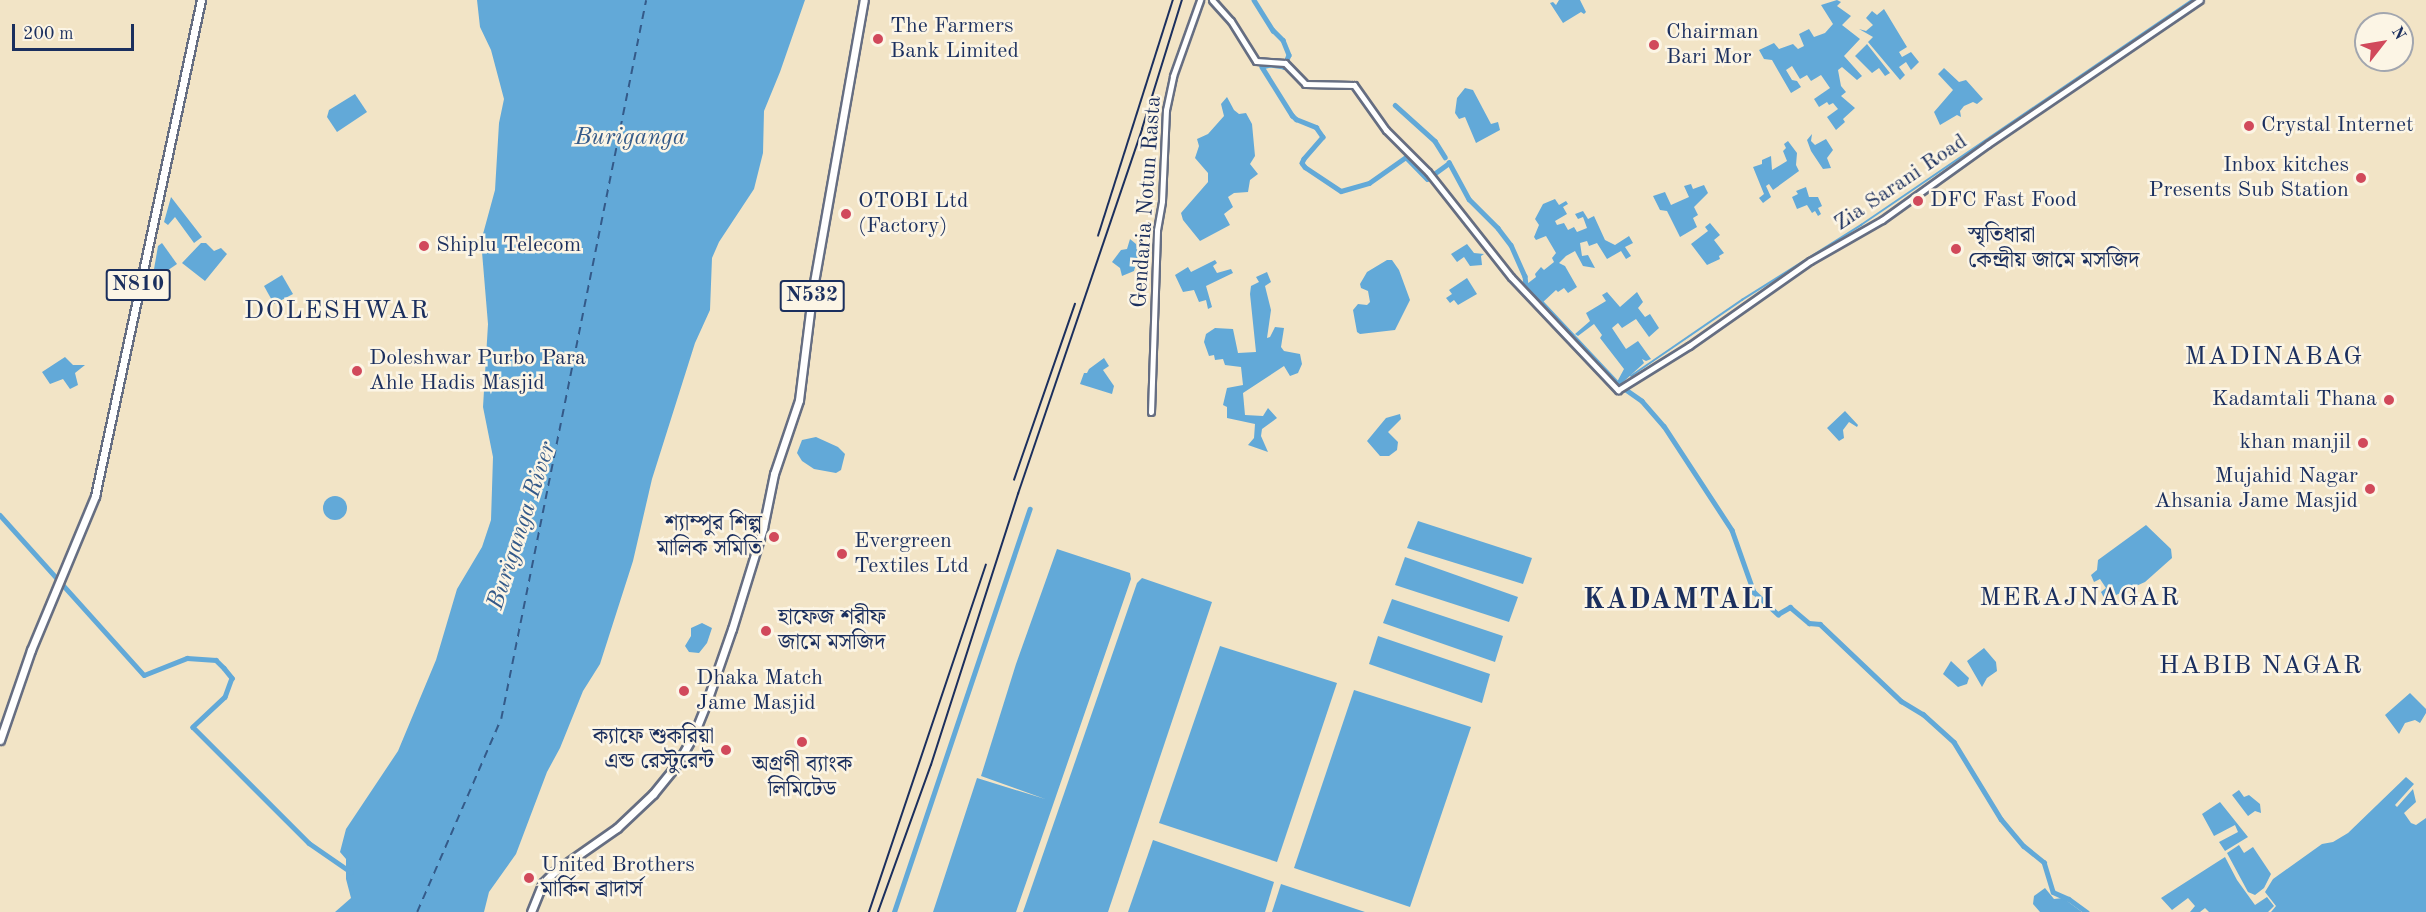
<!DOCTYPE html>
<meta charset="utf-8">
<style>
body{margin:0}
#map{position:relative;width:2426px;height:912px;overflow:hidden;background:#f2e4c6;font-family:"Old Standard TT","Noto Serif Bengali",serif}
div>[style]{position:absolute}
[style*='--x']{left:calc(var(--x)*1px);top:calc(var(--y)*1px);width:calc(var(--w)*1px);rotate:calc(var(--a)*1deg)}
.water>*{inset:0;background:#62a9d8}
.round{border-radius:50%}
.stream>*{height:1.5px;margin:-0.75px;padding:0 0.75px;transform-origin:0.75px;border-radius:0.75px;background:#62a9d8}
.canal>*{height:4.5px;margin:-2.25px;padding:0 2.25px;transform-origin:2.25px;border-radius:2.25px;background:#62a9d8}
.ferry>*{height:1.5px;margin-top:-0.75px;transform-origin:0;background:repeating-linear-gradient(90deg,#345a89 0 8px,transparent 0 14px)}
.roads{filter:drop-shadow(2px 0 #666e82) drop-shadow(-2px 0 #666e82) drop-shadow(0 2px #666e82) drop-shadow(0 -2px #666e82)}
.major>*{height:5px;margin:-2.5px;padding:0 2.5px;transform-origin:2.5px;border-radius:2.5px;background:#fff}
.highway>*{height:7px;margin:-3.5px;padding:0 3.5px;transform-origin:3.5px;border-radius:3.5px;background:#fff}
.rail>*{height:1.5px;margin:-0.75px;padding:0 0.75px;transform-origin:0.75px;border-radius:0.75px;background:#1b2f5e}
.dots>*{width:16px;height:16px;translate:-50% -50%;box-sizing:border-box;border:3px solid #fcf5e5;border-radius:50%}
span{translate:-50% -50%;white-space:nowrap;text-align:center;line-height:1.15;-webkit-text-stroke:5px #fcf5e5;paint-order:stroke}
.shield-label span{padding:2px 4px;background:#fcf5e5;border:2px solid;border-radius:4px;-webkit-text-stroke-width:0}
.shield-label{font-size:21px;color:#1b2f5e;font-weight:700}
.poi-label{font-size:22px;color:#1b2f5e}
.left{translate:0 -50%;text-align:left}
.right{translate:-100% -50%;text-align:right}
.street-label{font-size:22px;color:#1b2f5e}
.water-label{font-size:24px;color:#345a89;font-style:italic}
.quarter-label{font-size:26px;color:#1b2f5e;letter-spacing:1.5px}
.district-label{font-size:28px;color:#1b2f5e;font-weight:700;letter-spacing:1.5px}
.north{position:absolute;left:2354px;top:12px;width:60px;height:60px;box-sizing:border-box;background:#fcf5e5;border:2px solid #a2a6af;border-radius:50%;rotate:59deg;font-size:16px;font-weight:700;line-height:24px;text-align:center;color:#1b2f5e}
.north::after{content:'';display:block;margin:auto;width:21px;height:27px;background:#d1495b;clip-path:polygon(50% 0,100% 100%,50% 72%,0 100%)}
.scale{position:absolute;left:12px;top:24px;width:122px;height:27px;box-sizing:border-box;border:3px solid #1b2f5e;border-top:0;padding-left:8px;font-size:18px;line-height:21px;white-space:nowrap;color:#1b2f5e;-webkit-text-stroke:4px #fcf5e5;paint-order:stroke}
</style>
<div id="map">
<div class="water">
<div style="clip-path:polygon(477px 0,805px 0,780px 72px,764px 111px,763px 153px,754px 189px,719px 242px,712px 258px,710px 310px,695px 343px,652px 479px,633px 561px,600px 664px,583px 691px,560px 748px,547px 772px,516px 854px,489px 892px,484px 912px,335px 912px,351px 898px,346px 879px,346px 859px,340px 852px,346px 829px,398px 751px,436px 660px,457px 589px,482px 547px,491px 520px,493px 457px,483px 407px,488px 324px,482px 252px,483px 234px,495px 190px,499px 123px,504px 99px,491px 50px,480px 27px)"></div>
<div style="clip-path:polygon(1559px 0,1580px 0,1586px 12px,1584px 14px,1581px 12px,1563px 23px,1550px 3px,1553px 2px,1556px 5px)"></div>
<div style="clip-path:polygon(1837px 0,1841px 2px,1837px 6px,1851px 16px,1842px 25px,1860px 39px,1844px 56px,1862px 76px,1857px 80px,1842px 67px,1838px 70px,1841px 86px,1846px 92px,1841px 96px,1855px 108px,1843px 119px,1845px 122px,1836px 130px,1827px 117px,1838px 109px,1833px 103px,1829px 105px,1827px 102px,1819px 107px,1814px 99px,1830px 88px,1821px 75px,1811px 81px,1807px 75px,1800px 79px,1792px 66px,1786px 70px,1792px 80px,1797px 81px,1801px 87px,1791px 93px,1772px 60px,1764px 59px,1759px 50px,1774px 43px,1779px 49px,1793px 44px,1798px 49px,1804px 46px,1799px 34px,1809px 29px,1814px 37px,1825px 33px,1833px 24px,1821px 5px)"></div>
<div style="clip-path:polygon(1884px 9px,1907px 47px,1899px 52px,1902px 57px,1911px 52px,1919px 62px,1911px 70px,1906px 62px,1899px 67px,1905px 75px,1900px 80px,1868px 42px,1873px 37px,1859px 29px,1866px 31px,1873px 25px,1866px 18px,1872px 11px,1877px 15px)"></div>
<div style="clip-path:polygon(1867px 44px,1890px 73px,1885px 76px,1879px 68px,1872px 73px,1855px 56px)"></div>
<div style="clip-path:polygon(1944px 68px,1959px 82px,1966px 80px,1983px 99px,1977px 104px,1973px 102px,1964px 106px,1960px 111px,1961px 117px,1957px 115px,1940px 125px,1934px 112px,1953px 90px,1938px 74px)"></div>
<div style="clip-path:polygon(1465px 88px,1473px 90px,1491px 124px,1498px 122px,1500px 130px,1476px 143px,1465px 117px,1459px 119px,1455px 113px,1457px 98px)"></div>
<div style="clip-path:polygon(355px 94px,367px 112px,337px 132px,327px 117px,329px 110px)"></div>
<div style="clip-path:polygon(1227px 97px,1234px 110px,1239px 114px,1246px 113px,1252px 124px,1255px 156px,1250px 164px,1258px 174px,1250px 180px,1248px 192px,1234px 193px,1228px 197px,1233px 207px,1224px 214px,1230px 225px,1200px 241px,1183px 220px,1181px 213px,1208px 182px,1208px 173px,1195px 158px,1199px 146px,1197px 139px,1208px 134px,1224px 116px,1221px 104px)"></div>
<div style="clip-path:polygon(1812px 134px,1811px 141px,1815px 145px,1826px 139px,1833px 150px,1827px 158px,1831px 168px,1823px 169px,1811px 151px,1807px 140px)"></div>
<div style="clip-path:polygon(1788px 141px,1797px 153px,1796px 165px,1799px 171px,1773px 190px,1769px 184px,1766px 186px,1771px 197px,1763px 203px,1759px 198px,1764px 194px,1753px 167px,1762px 164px,1762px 160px,1771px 156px,1772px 170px,1787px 161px,1783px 151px,1786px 148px,1784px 144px)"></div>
<div style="clip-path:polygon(1691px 184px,1693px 189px,1704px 185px,1708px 193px,1694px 207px,1698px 215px,1693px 218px,1697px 227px,1680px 237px,1667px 211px,1660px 210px,1653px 196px,1665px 192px,1671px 205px,1689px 197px,1684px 186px)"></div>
<div style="clip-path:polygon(1806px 187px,1809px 197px,1818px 197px,1822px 206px,1818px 208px,1821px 214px,1818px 216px,1815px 211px,1812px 213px,1807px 205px,1797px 209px,1792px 197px,1798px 194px,1796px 191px)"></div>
<div style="clip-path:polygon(171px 197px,202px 237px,194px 243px,175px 217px,168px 225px,164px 222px)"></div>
<div style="clip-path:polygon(1555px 199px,1559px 205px,1566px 201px,1568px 204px,1563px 207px,1567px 214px,1555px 221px,1557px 225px,1564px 223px,1568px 230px,1574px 227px,1577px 232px,1587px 228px,1583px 217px,1578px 219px,1575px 214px,1583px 211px,1588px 219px,1594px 216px,1605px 240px,1615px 245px,1629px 236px,1633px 243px,1625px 247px,1631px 256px,1626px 259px,1621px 251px,1607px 259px,1597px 243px,1589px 246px,1587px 241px,1580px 243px,1582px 256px,1588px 255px,1595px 268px,1583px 266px,1575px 251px,1566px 256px,1559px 263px,1565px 266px,1577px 287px,1568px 293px,1564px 288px,1558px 292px,1556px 290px,1542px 303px,1529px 289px,1527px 284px,1536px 277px,1535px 274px,1541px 267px,1544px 270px,1554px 262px,1552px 258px,1556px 253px,1546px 236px,1536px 240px,1534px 237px,1539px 225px,1535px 219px,1543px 204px)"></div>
<div style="clip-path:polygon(1710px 223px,1720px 235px,1714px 240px,1724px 253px,1719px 256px,1720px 259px,1707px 265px,1691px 244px,1708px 231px,1705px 227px)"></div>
<div style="clip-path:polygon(1130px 239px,1136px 244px,1138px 257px,1134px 271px,1122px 276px,1120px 268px,1112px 262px,1121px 250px,1127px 249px)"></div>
<div style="clip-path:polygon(162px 243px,177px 264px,155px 279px,153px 275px,158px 246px)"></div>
<div style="clip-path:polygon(201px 243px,206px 243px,214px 251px,221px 248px,227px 254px,205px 281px,182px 263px)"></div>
<div style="clip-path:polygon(1467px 244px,1474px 253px,1484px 254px,1481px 256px,1482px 265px,1470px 266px,1464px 257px,1457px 262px,1451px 254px)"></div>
<div style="clip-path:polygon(1215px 260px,1217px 263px,1213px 266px,1217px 273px,1231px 269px,1233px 273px,1206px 286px,1212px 307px,1208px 309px,1206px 300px,1199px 302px,1194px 290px,1183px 292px,1175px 275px,1188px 267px,1191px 272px)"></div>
<div style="clip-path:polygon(1387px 260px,1392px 260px,1399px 270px,1410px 300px,1395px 330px,1360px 334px,1357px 332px,1353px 310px,1358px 304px,1367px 305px,1370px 302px,1368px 291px,1361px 288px,1360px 284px,1367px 272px)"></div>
<div style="clip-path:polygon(1267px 272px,1271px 282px,1265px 286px,1271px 310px,1267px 338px,1270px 337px,1275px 327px,1284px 328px,1281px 347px,1284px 351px,1300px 354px,1302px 364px,1298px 373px,1290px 376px,1284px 366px,1243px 393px,1245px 415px,1263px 416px,1268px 408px,1277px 418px,1262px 429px,1261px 436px,1268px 452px,1248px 445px,1254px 438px,1255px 424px,1227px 418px,1227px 407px,1223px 405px,1227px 388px,1243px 385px,1241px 367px,1225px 365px,1223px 359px,1215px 360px,1214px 355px,1209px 356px,1204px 342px,1206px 334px,1215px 328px,1233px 329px,1238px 353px,1256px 352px,1250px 294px,1251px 286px,1259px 282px,1256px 277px)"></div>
<div style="clip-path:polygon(282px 275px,293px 294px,274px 304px,264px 286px)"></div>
<div style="clip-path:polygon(1467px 278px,1477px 294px,1458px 305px,1454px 300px,1450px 303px,1446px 298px,1452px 294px,1449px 290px)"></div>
<div style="clip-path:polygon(1607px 292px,1620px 307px,1637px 292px,1643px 302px,1638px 308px,1645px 317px,1650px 314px,1659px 328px,1649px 337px,1636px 319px,1622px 328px,1618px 323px,1612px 328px,1626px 349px,1638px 341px,1651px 359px,1646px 361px,1642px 359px,1644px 363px,1620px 385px,1617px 382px,1624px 369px,1600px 338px,1602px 335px,1594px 324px,1578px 336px,1575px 334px,1590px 321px,1586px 313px,1606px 301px,1602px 295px)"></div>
<div style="clip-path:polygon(65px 357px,73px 365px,85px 365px,75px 373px,78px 385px,70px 389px,63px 379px,50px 384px,42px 372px)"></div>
<div style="clip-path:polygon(1104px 358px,1109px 366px,1103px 370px,1114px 386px,1112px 394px,1080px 384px,1084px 373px,1087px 373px,1089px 369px)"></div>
<div style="clip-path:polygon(1845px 411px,1858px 425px,1857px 427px,1849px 422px,1843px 430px,1844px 438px,1839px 441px,1827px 428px)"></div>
<div style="clip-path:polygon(1400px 414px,1401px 419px,1388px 432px,1398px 442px,1397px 450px,1389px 456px,1380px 456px,1367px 441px,1386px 418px)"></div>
<div style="clip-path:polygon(816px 437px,838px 447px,845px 454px,841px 470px,836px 473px,814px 469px,802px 461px,797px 453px,802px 440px)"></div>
<div class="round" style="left:323px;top:496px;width:24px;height:24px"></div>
<div style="clip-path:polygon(1418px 521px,1532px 558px,1523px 584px,1407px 548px)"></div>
<div style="clip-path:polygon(2146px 525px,2171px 549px,2172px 558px,2145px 582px,2105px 600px,2101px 592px,2106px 588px,2100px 579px,2094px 582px,2091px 575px,2097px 570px,2098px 560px)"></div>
<div style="clip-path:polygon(1057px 549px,1130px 573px,1131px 579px,1016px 912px,933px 912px,977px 778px,1045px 799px,981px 776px,1016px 664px)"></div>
<div style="clip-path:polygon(1405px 557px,1518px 597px,1509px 622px,1395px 585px)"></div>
<div style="clip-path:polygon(1142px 578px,1212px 602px,1108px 912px,1023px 912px,1137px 583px)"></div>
<div style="clip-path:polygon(1392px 599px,1503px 636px,1495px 662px,1383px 623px)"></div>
<div style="clip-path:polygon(702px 623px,712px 628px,707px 643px,699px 653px,689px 652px,685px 646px,691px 636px,691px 628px)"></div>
<div style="clip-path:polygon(1378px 636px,1490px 674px,1482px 703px,1369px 664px)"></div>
<div style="clip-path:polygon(1220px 646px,1337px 683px,1277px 862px,1159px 823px)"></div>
<div style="clip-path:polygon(1984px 648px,1996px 662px,1997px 671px,1987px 678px,1982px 687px,1967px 661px)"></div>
<div style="clip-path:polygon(1951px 661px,1969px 678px,1967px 684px,1958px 687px,1943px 674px)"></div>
<div style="clip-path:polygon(1354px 690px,1471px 727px,1410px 907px,1294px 868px)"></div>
<div style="clip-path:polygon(2410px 693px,2426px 709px,2426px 713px,2420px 723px,2415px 720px,2405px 723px,2399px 734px,2385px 715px)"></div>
<div style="clip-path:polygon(2406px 777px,2414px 784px,2395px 805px,2397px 807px,2413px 789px,2416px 802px,2404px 813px,2411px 823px,2416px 825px,2426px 818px,2426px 912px,2271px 912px,2276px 906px,2265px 892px,2273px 879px,2322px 844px,2333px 842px,2348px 833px)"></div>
<div style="clip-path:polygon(2239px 790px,2244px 797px,2249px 795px,2260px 804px,2261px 813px,2255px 811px,2248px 816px,2232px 795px)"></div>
<div style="clip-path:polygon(2220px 802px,2248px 837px,2225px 851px,2219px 842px,2238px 832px,2235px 825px,2214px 836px,2202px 814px)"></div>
<div style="clip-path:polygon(1153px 840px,1274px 882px,1265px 912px,1128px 912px)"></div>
<div style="clip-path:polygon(2239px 845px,2244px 853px,2253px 847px,2271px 874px,2264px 888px,2255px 895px,2248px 892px,2227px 853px)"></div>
<div style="clip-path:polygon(2225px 857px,2237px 880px,2255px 905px,2267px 897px,2274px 906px,2268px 912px,2209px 912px,2205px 908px,2200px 912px,2190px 912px,2195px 906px,2188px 898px,2172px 910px,2161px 898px)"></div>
<div style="clip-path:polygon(1281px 884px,1365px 912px,1272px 912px)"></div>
<div style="clip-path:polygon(2045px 888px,2054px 899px,2063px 898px,2082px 912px,2040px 912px,2033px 904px,2034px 896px)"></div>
</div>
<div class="stream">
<div style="--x:1631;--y:376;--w:135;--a:-34.4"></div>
<div style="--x:1742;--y:300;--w:141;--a:-32.2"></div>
<div style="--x:1861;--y:225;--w:400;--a:-34.2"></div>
</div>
<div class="canal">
<div style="--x:1254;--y:0;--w:36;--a:58"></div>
<div style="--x:1273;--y:30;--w:14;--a:45"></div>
<div style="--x:1283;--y:40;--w:16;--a:68"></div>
<div style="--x:1289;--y:55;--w:13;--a:113"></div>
<div style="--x:1284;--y:67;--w:14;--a:-172"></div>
<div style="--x:1270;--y:65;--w:8;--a:166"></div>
<div style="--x:1262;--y:67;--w:57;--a:58"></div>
<div style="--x:1292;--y:115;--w:6;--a:45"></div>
<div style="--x:1296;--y:119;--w:22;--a:22"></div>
<div style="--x:1316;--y:127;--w:12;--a:55"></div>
<div style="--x:1323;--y:137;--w:29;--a:131"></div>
<div style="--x:1304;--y:159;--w:4;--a:117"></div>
<div style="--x:1302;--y:163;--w:5;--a:53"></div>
<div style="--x:1305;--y:167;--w:43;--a:33.7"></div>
<div style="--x:1341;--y:191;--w:29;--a:-16"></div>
<div style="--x:1369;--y:183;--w:45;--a:-35.1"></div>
<div style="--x:1406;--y:157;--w:30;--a:46"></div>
<div style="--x:1427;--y:179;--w:27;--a:-36"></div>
<div style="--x:1395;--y:105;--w:54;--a:42"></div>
<div style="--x:1435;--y:141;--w:19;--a:58"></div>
<div style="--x:1449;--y:162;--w:42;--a:61.6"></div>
<div style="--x:1469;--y:199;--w:41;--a:45"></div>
<div style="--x:1498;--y:228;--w:21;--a:53"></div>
<div style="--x:1511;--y:245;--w:34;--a:66"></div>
<div style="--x:1525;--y:276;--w:10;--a:84"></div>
<div style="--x:1526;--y:286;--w:134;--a:46.8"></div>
<div style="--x:1618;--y:384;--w:29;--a:35"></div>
<div style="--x:1642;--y:401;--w:33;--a:49"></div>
<div style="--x:1664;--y:426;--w:124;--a:56.8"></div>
<div style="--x:1732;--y:530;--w:66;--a:70.5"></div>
<div style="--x:1754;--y:592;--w:33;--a:43"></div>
<div style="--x:1778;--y:614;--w:14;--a:-30"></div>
<div style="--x:1790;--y:607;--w:25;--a:40"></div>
<div style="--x:1809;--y:623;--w:11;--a:5"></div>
<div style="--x:1820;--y:624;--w:112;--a:43.5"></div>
<div style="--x:1901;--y:701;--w:26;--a:31"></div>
<div style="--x:1923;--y:714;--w:42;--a:42.1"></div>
<div style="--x:1954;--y:742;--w:90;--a:58.6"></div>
<div style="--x:2001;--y:819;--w:35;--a:50"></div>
<div style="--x:2024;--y:846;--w:26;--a:39"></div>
<div style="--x:2044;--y:862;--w:31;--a:73"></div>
<div style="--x:2053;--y:892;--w:17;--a:24"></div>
<div style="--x:2069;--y:899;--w:22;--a:36"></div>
<div style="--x:0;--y:515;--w:215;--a:48"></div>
<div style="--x:144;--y:675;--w:46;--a:-21.6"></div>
<div style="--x:187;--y:658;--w:29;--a:4"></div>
<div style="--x:216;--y:660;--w:11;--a:45"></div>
<div style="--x:224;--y:668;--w:13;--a:51"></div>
<div style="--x:232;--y:678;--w:20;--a:110"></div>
<div style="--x:225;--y:697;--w:44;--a:136.8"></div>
<div style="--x:193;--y:727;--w:164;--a:45"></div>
<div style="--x:309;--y:843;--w:51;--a:34.6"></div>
<div style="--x:894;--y:912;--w:425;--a:-71.4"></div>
</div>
<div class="ferry">
<div style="--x:417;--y:912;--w:210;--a:-66.5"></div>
<div style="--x:501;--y:719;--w:733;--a:-78.6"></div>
</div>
<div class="roads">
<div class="major">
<div style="--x:1212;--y:0;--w:28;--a:48"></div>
<div style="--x:1231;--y:21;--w:47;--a:58"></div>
<div style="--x:1256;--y:61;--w:29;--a:4"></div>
<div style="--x:1285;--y:63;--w:29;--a:46"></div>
<div style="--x:1305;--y:84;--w:49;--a:1.2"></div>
<div style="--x:1354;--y:85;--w:55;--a:54.6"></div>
<div style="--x:1386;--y:130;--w:59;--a:45"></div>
<div style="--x:1428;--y:172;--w:134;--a:51.7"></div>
<div style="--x:1511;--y:277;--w:156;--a:46.6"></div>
<div style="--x:1618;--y:390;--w:84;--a:-31.8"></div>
<div style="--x:1689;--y:346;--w:148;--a:-35.1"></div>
<div style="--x:1810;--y:261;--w:83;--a:-29.7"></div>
<div style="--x:1882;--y:220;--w:130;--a:-35.6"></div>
<div style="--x:1988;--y:144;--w:256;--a:-34.2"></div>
<div style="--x:1151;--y:412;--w:182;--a:-88.1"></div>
<div style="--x:1157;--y:230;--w:29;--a:-80"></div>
<div style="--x:1162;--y:201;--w:91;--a:-87.5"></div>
<div style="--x:1166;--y:110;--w:35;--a:-78"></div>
<div style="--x:1173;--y:76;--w:81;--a:-70.4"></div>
</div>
<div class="highway">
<div style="--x:0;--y:740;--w:95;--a:-71"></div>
<div style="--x:31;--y:650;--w:167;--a:-67.4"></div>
<div style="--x:95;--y:496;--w:507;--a:-77.94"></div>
<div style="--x:531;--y:912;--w:31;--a:-68"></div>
<div style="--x:543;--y:883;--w:16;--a:-45"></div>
<div style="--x:554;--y:872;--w:77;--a:-34.9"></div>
<div style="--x:617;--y:828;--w:50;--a:-43.4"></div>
<div style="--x:653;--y:794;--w:38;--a:-51"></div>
<div style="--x:677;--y:764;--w:34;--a:-60"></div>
<div style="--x:694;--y:734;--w:35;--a:-68"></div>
<div style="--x:707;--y:701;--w:76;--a:-70.9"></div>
<div style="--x:732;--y:629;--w:106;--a:-72.9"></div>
<div style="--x:763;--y:528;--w:55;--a:-78.5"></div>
<div style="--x:774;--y:474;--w:78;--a:-71.3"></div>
<div style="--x:799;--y:400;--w:113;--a:-82.9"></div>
<div style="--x:813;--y:288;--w:292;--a:-80"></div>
</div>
</div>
<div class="rail">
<div style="--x:1098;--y:236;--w:248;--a:-72.4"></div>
<div style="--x:1014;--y:480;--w:186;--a:-70.9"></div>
<div style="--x:869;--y:912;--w:366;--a:-71.4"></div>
<div style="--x:878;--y:912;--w:156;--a:-70.2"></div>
<div style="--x:931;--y:765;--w:285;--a:-72.2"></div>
<div style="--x:1018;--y:494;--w:385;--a:-71.2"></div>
<div style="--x:1142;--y:129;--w:135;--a:-72.8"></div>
</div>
<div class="dots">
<div style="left:878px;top:39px;background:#d1495b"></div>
<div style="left:1654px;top:45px;background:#d1495b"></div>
<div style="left:2249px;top:126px;background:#d1495b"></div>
<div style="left:2361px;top:178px;background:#d1495b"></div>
<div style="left:1918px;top:201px;background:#d1495b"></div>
<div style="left:846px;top:214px;background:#d1495b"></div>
<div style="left:424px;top:246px;background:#d1495b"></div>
<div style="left:1956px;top:249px;background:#d1495b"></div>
<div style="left:357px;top:371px;background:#d1495b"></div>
<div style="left:2389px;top:400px;background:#d1495b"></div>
<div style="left:2363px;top:443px;background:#d1495b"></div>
<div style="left:2370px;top:489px;background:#d1495b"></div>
<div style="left:774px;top:537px;background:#d1495b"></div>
<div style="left:842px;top:554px;background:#d1495b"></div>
<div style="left:766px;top:631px;background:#d1495b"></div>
<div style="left:684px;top:691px;background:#d1495b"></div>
<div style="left:802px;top:742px;background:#d1495b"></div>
<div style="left:726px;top:750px;background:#d1495b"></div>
<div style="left:529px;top:878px;background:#d1495b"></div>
</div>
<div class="shield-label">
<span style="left:138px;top:285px">N810</span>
<span style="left:812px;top:296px">N532</span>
</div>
<div class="poi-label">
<span class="left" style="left:890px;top:39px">The Farmers<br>Bank Limited</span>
<span class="left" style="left:1666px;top:45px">Chairman<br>Bari Mor</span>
<span class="left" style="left:2261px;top:126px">Crystal Internet</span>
<span class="right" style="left:2349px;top:178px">Inbox kitches<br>Presents Sub Station</span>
<span class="left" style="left:858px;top:214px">OTOBI Ltd<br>(Factory)</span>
<span class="left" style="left:1930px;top:201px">DFC Fast Food</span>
<span class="left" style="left:1968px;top:249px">স্মৃতিধারা<br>কেন্দ্রীয় জামে মসজিদ</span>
<span class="left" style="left:436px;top:246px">Shiplu Telecom</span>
<span class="left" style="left:369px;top:371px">Doleshwar Purbo Para<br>Ahle Hadis Masjid</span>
<span class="right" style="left:2377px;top:400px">Kadamtali Thana</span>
<span class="right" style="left:2351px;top:443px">khan manjil</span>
<span class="right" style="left:2358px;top:489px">Mujahid Nagar<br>Ahsania Jame Masjid</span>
<span class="right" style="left:762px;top:537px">শ্যাম্পুর শিল্প<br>মালিক সমিতি</span>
<span class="left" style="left:854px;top:554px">Evergreen<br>Textiles Ltd</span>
<span class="left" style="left:778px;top:631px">হাফেজ শরীফ<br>জামে মসজিদ</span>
<span class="left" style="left:696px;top:691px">Dhaka Match<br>Jame Masjid</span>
<span class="right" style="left:714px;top:750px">ক্যাফে শুকরিয়া<br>এন্ড রেস্টুরেন্ট</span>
<span style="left:802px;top:778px">অগ্রণী ব্যাংক<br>লিমিটেড</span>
<span class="left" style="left:541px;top:878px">United Brothers<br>মার্কিন ব্রাদার্স</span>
</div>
<div class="street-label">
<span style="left:1901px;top:183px;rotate:-34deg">Zia Sarani Road</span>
<span style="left:1147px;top:202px;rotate:-86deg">Gendaria Notun Rasta</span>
</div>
<div class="water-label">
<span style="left:630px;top:139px">Buriganga</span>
<span style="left:523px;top:526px;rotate:-72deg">Buriganga River</span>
</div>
<div class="quarter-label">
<span style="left:337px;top:312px">DOLESHWAR</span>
<span style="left:2274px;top:358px">MADINABAG</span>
<span style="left:2080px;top:599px">MERAJNAGAR</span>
<span style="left:2261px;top:667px">HABIB NAGAR</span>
</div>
<div class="district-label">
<span style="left:1679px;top:601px">KADAMTALI</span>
</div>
<div class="north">N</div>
<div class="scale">200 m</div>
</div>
